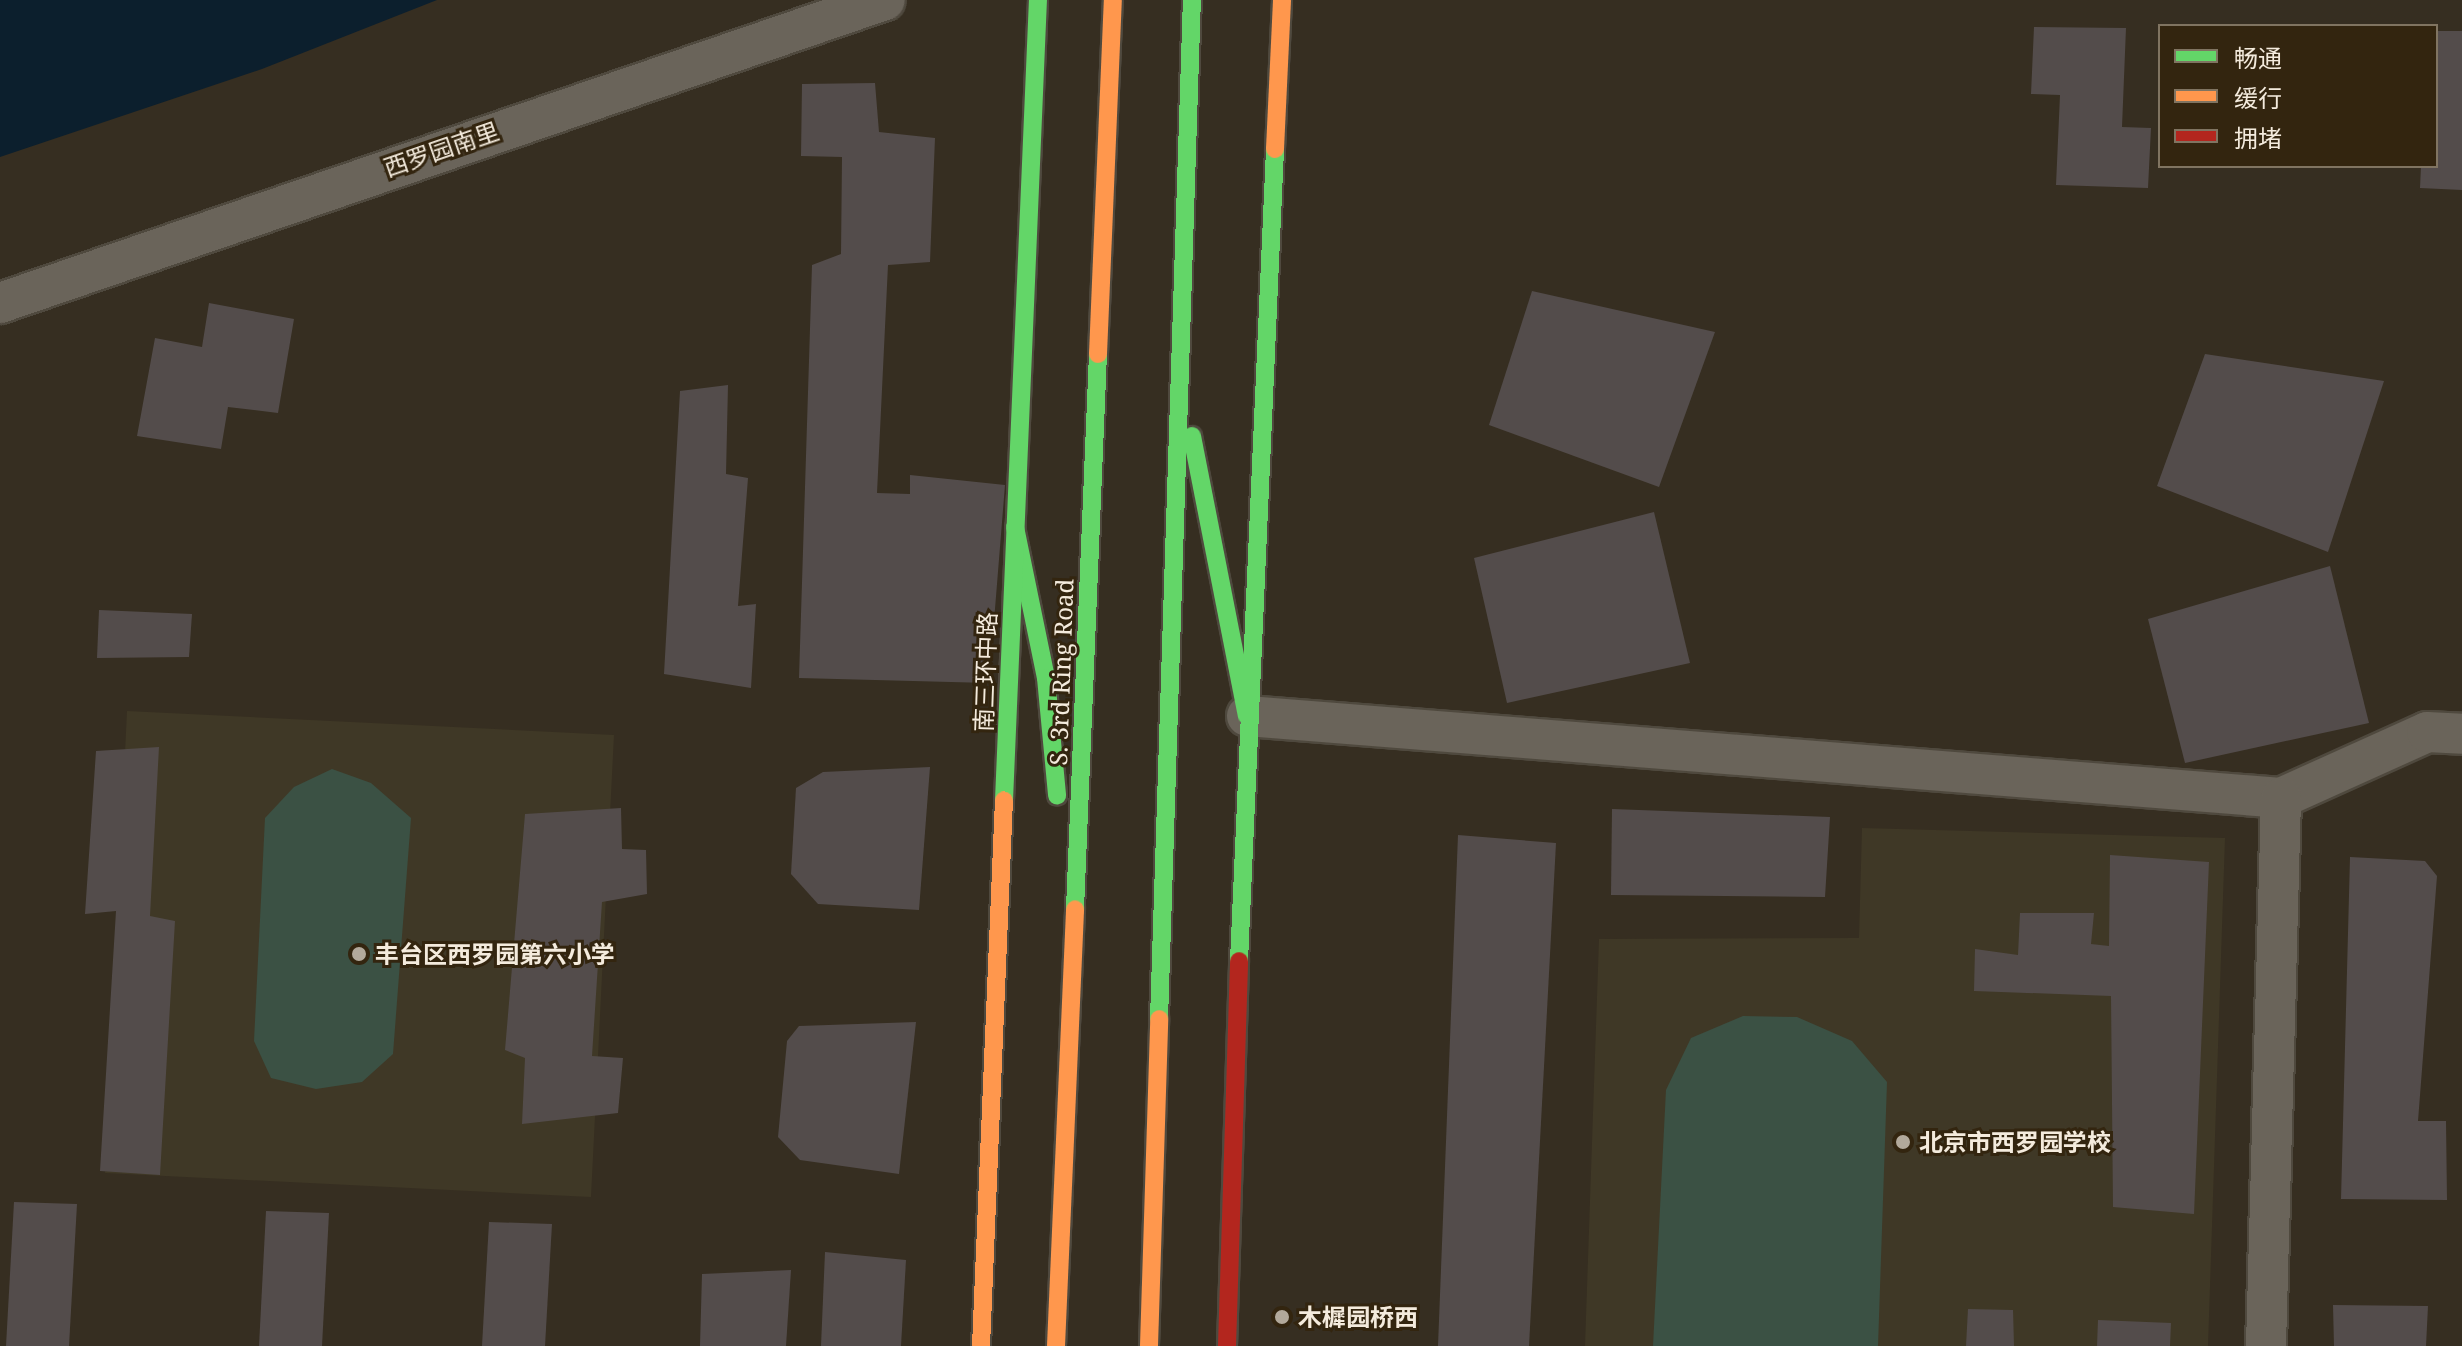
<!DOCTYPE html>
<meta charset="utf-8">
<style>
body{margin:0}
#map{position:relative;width:2462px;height:1346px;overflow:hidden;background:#362e21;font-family:"Noto Serif","Noto Sans SC",serif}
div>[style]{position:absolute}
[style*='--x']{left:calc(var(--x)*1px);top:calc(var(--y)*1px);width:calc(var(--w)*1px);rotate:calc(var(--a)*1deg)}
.education>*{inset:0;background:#3f3826}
.green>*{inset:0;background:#3b5144}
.water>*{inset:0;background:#0c1f2d}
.building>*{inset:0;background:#534c4b}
.roads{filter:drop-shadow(2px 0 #4f493e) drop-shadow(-2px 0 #4f493e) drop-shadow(0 2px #4f493e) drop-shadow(0 -2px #4f493e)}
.street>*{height:40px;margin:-20px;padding:0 20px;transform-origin:20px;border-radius:20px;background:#6a645a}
.fast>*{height:18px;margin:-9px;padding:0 9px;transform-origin:9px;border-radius:9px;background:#63d668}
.slow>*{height:18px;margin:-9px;padding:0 9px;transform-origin:9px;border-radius:9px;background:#ff974d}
.jam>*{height:18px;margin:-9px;padding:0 9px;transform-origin:9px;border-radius:9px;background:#b3261e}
.dots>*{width:22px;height:22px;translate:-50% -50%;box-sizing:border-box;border:4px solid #33250f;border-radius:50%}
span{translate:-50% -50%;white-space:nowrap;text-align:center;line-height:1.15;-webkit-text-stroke:6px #33250f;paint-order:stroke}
.street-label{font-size:24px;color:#f4ebdd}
.poi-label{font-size:24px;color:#f4ebdd;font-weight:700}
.left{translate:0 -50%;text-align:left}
.legend{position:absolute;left:2158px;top:24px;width:280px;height:144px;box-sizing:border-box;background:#33250f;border:2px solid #807461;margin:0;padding:10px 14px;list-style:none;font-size:24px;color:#f4ebdd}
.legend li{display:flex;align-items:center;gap:16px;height:40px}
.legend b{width:40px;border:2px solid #807461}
</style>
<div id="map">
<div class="education">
<div style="clip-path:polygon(127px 711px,614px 735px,591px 1197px,105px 1173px)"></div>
<div style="clip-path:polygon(1862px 828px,2225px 838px,2208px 1346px,1585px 1346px,1599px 939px,1859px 938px)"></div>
</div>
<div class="green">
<div style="clip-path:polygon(332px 769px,371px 783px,411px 818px,393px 1054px,362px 1082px,316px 1089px,271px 1078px,254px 1041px,265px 818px,294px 787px)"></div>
<div style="clip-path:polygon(1743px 1016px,1797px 1017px,1852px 1041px,1887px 1082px,1878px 1346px,1653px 1346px,1666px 1090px,1691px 1038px)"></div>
</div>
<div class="water">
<div style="clip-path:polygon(0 0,437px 0,262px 69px,0 157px)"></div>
</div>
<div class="building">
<div style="clip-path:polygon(2034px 27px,2126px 28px,2122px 127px,2151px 128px,2148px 188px,2056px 185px,2060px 95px,2031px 94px)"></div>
<div style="clip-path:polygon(2436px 31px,2462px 31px,2462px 190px,2420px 188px,2421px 166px,2436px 166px)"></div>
<div style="clip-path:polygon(875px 83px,879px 132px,935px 138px,930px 262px,888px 265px,877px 493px,910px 494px,910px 475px,1005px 485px,989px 683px,799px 678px,812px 265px,841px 254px,842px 157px,801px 156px,802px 84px)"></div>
<div style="clip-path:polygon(1532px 291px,1715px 332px,1659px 487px,1489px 425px)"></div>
<div style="clip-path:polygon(209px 303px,294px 319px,278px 413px,228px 407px,221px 449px,137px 436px,155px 338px,202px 347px)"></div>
<div style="clip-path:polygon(2205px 354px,2384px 381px,2328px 552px,2157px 486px)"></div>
<div style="clip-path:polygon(728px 385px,726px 474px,748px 478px,738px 606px,756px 604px,751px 688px,664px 674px,680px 391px)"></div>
<div style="clip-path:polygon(1654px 512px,1690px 663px,1507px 703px,1474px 558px)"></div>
<div style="clip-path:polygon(2330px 566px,2369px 723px,2185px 763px,2148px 619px)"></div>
<div style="clip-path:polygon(99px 610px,192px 614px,189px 657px,97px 658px)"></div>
<div style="clip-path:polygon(159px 747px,150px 916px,175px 921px,160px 1175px,100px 1171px,116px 911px,85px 914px,96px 751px)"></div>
<div style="clip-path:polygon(930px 767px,919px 910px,818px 904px,791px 874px,796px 788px,823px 772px)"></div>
<div style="clip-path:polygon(621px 808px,622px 849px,646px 850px,647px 894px,602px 902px,592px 1056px,623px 1058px,618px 1113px,522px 1124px,525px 1058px,505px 1050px,525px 814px)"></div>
<div style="clip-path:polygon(1612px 809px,1830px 817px,1825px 897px,1611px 895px)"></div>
<div style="clip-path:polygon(1458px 835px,1556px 843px,1529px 1346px,1438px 1346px)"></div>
<div style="clip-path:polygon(2110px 855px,2209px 862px,2194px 1214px,2113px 1207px,2111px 996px,1974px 991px,1975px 949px,2018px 955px,2020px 913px,2094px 913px,2091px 944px,2109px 946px)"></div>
<div style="clip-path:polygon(2350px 857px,2425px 861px,2437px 876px,2418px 1121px,2446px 1121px,2447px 1200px,2341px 1199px)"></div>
<div style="clip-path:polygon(916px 1022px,899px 1174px,800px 1160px,778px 1137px,787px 1041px,799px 1026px)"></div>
<div style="clip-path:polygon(14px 1202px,77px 1204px,69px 1346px,6px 1346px)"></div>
<div style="clip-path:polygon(266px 1211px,329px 1213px,322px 1346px,259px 1346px)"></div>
<div style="clip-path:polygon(489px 1222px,552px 1224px,545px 1346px,482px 1346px)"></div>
<div style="clip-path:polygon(825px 1252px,906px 1260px,901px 1346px,821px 1346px)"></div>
<div style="clip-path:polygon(791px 1270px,786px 1346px,700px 1346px,702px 1274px)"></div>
<div style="clip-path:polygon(2333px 1305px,2428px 1306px,2426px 1346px,2334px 1346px)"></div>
<div style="clip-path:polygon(1968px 1309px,2013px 1310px,2014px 1346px,1966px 1346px)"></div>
<div style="clip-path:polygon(2098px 1320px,2171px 1323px,2170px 1346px,2097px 1346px)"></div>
</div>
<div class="roads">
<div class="street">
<div style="--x:0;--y:303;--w:935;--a:-18.9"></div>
<div style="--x:1247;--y:716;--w:1037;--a:4.53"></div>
<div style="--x:2281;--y:798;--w:160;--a:-24.3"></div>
<div style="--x:2427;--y:732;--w:35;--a:3"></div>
<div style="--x:2266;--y:1346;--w:548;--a:-88.43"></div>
</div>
<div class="fast">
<div style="--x:1192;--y:436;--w:285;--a:78.9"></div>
<div style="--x:1015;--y:527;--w:154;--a:78.4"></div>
<div style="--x:1046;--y:678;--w:118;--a:84.6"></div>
<div style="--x:1004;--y:800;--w:801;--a:-87.57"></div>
<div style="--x:1075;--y:909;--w:555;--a:-87.63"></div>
<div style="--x:1239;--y:961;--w:813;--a:-87.46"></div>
<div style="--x:1159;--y:1019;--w:1020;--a:-88.15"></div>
</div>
<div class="slow">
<div style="--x:1275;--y:149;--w:149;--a:-87.3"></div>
<div style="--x:1098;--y:354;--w:354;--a:-87.6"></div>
<div style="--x:981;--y:1346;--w:546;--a:-87.59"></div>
<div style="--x:1056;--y:1346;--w:437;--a:-87.5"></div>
<div style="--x:1149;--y:1346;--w:327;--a:-88.2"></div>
</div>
<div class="jam">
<div style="--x:1227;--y:1346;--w:385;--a:-88.2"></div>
</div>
</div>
<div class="dots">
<div style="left:359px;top:954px;background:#b2a99b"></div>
<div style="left:1903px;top:1142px;background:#b2a99b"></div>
<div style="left:1282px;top:1317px;background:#b2a99b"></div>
</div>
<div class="street-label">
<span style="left:441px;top:149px;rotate:-19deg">西罗园南里</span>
<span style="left:985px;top:672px;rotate:-88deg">南三环中路</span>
<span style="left:1061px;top:672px;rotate:-88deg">S. 3rd Ring Road</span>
</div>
<div class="poi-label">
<span class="left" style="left:375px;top:954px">丰台区西罗园第六小学</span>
<span class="left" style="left:1919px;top:1142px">北京市西罗园学校</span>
<span class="left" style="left:1298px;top:1317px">木樨园桥西</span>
</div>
<ul class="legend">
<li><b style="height:10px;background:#63d668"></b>畅通</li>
<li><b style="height:10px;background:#ff974d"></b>缓行</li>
<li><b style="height:10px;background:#b3261e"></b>拥堵</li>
</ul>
</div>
